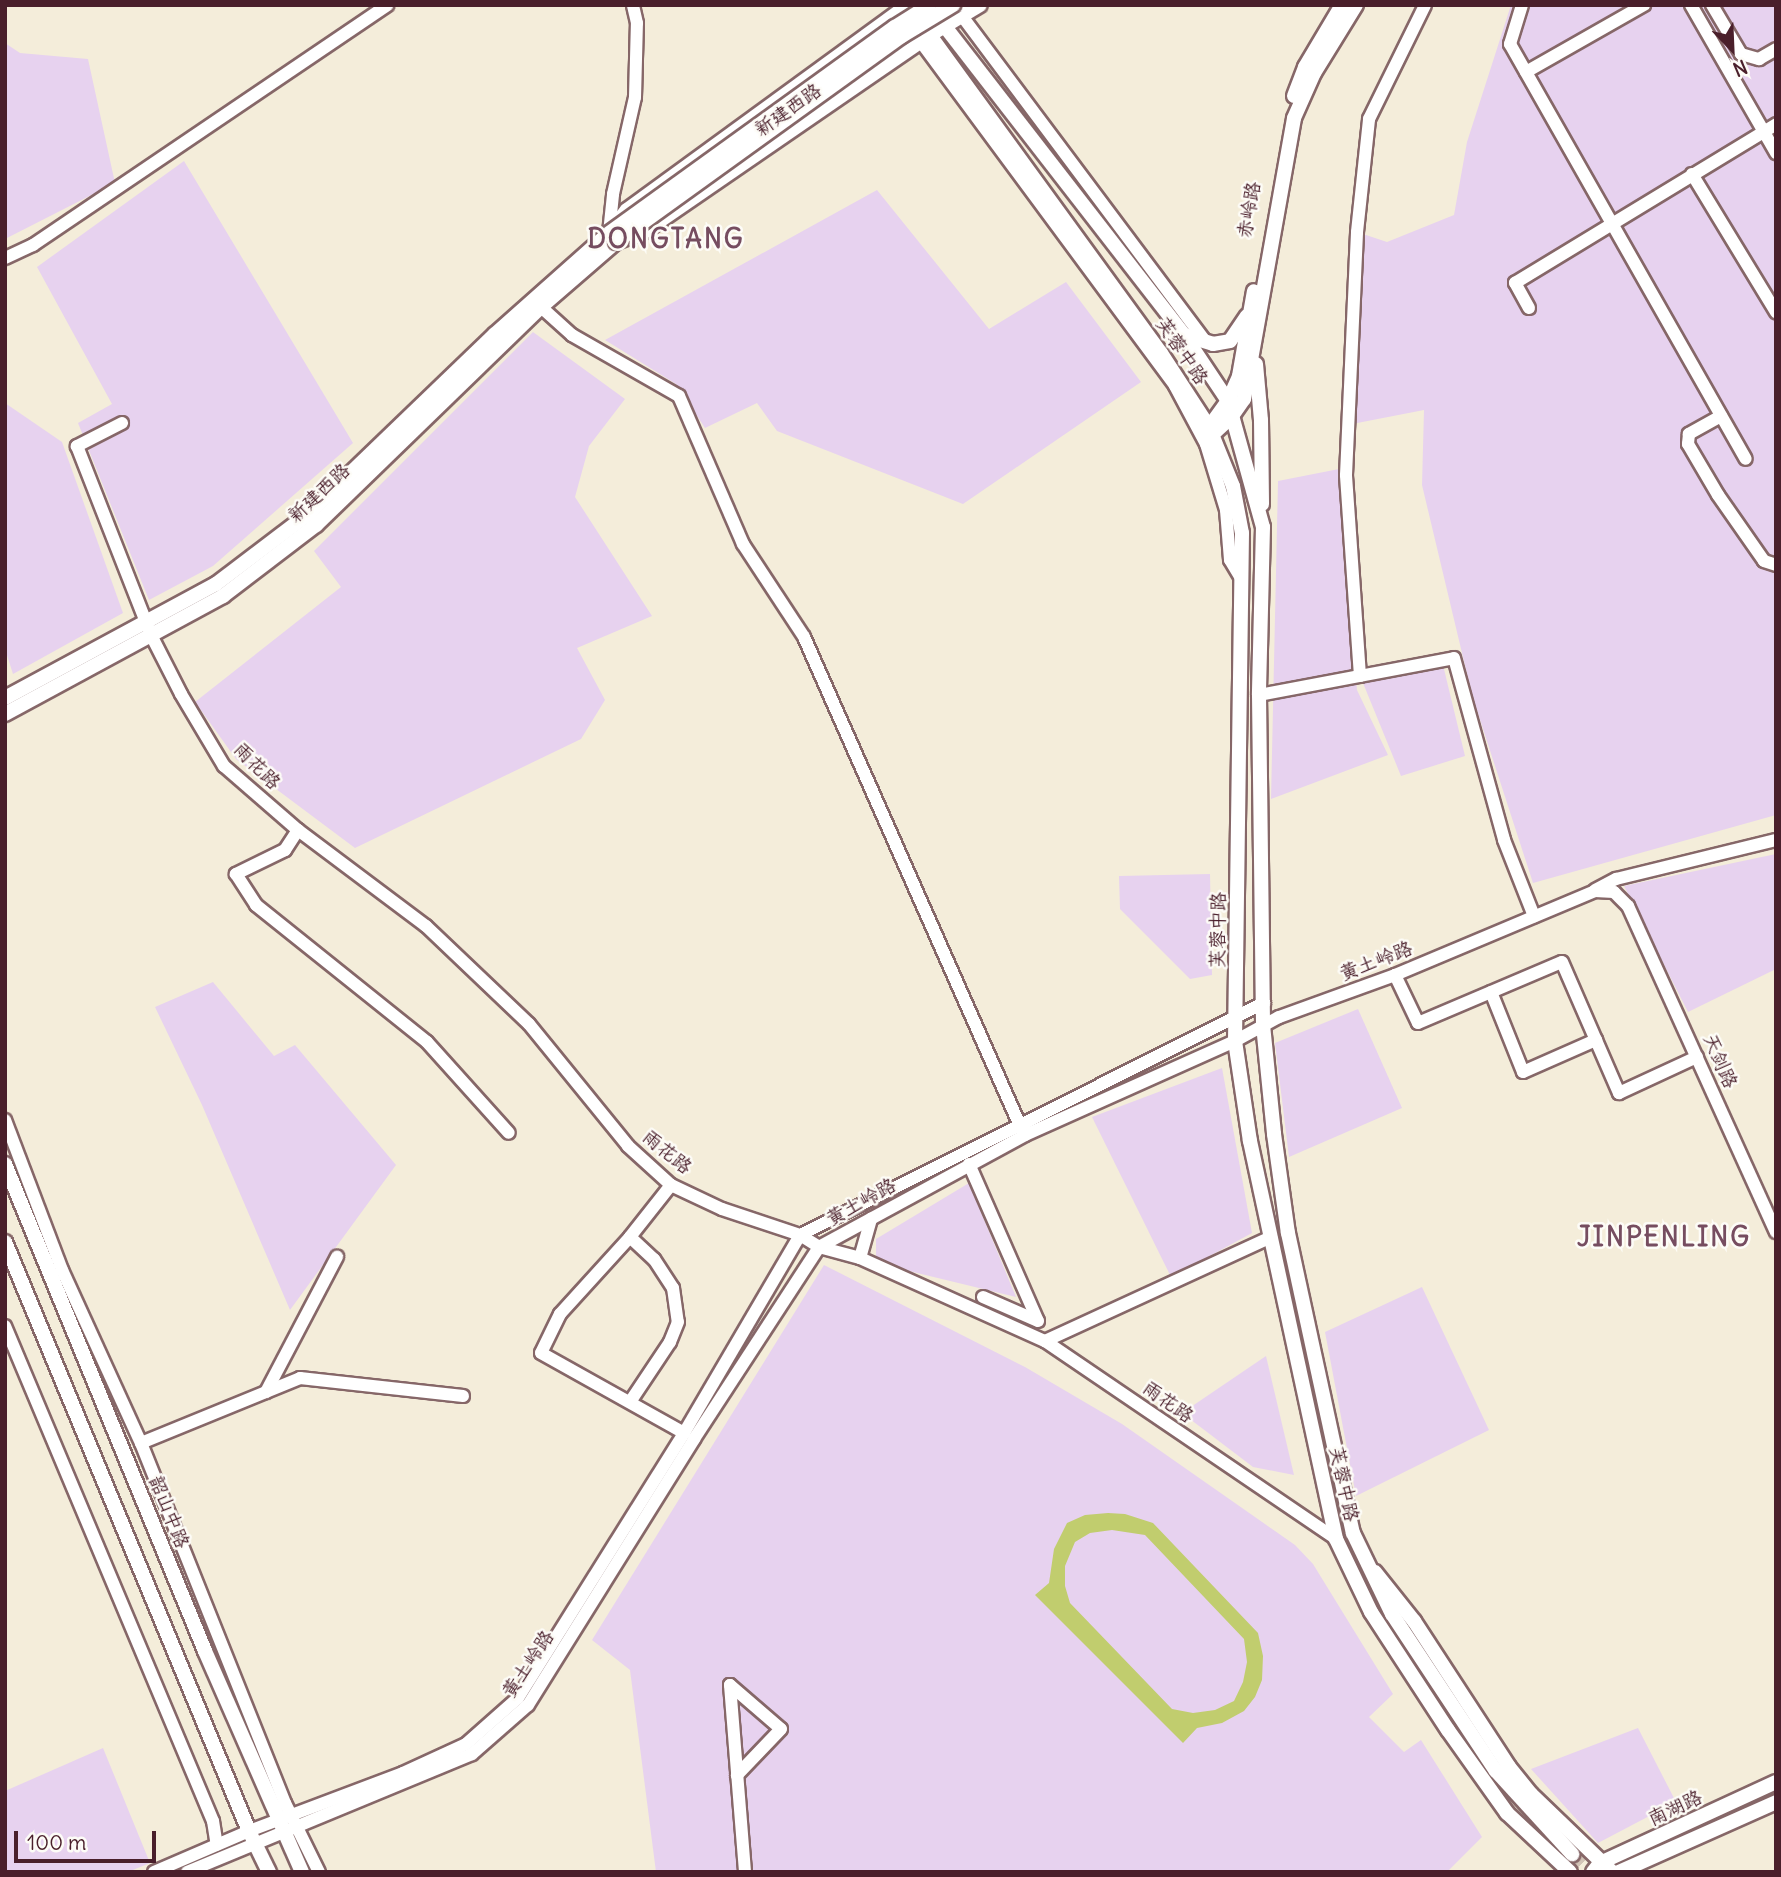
<!DOCTYPE html>
<meta charset="utf-8">
<style>
body{margin:0}
#map{position:relative;width:1781px;height:1877px;overflow:hidden;background:#f4edda;font-family:Delius,"LXGW WenKai TC",sans-serif}
div>[style]{position:absolute}
[style*='--x']{left:calc(var(--x)*1px);top:calc(var(--y)*1px);width:calc(var(--w)*1px);rotate:calc(var(--a)*1deg)}
.built>*{inset:0;background:#e7d2ef}
.green>*{inset:0;background:#c1cd6e}
.major-tunnel>*{height:14px;margin-top:-7px;transform-origin:0;background:repeating-linear-gradient(90deg,#d2c4b7 0 14px,transparent 0 21px)}
.roads{filter:drop-shadow(2px 0 #866768) drop-shadow(-2px 0 #866768) drop-shadow(0 2px #866768) drop-shadow(0 -2px #866768)}
.minor>*{height:12px;margin:-6px;padding:0 6px;transform-origin:6px;border-radius:6px;background:#fff}
.major>*{height:14px;margin:-7px;padding:0 7px;transform-origin:7px;border-radius:7px;background:#fff}
.bridges{filter:drop-shadow(2px 0 #866768) drop-shadow(-2px 0 #866768) drop-shadow(0 2px #866768) drop-shadow(0 -2px #866768)}
.major-bridge>*{height:14px;margin:-7px;padding:0 7px;transform-origin:7px;border-radius:7px;background:#fff}
span{translate:-50% -50%;white-space:nowrap;text-align:center;line-height:1.15;-webkit-text-stroke:5px #fdfcf7;paint-order:stroke}
.street-label{font-size:19px;color:#4a1f2b}
.district-label{font-size:26px;color:#764d60;font-weight:700;letter-spacing:2px}
.frame{position:absolute;inset:0;border:7px solid #4a1f2b;pointer-events:none}
.north{position:absolute;left:1697px;top:14px;width:70px;height:70px;-webkit-text-stroke:5px #fdfcf7;paint-order:stroke;rotate:157deg;font-size:19px;font-weight:700;line-height:28px;text-align:center;color:#4a1f2b}
.north::after{content:'';display:block;margin:auto;width:24px;height:32px;background:#4a1f2b;clip-path:polygon(50% 0,100% 100%,50% 72%,0 100%)}
.scale{position:absolute;left:14px;top:1831px;width:142px;height:32px;box-sizing:border-box;border:4px solid #4a1f2b;border-top:0;padding-left:9px;font-size:21px;line-height:24px;white-space:nowrap;color:#4a1f2b;-webkit-text-stroke:5px #fdfcf7;paint-order:stroke}
</style>
<div id="map">
<div class="built">
<div style="clip-path:polygon(1511px 5px,1776px 5px,1776px 815px,1533px 883px,1472px 695px,1422px 485px,1424px 410px,1347px 425px,1357px 232px,1387px 242px,1454px 215px,1467px 142px)"></div>
<div style="clip-path:polygon(5px 43px,20px 53px,88px 59px,115px 183px,5px 239px)"></div>
<div style="clip-path:polygon(184px 161px,353px 443px,213px 566px,149px 600px,78px 423px,112px 404px,37px 267px)"></div>
<div style="clip-path:polygon(877px 190px,989px 329px,1066px 282px,1141px 382px,963px 504px,777px 431px,757px 403px,705px 428px,676px 384px,605px 340px)"></div>
<div style="clip-path:polygon(533px 332px,625px 399px,589px 446px,575px 497px,652px 616px,577px 648px,605px 700px,581px 739px,355px 848px,236px 759px,195px 702px,341px 587px,314px 551px)"></div>
<div style="clip-path:polygon(5px 403px,62px 442px,123px 613px,13px 674px,5px 649px)"></div>
<div style="clip-path:polygon(1339px 469px,1357px 690px,1388px 755px,1271px 799px,1278px 481px)"></div>
<div style="clip-path:polygon(1443px 665px,1465px 756px,1401px 776px,1363px 683px)"></div>
<div style="clip-path:polygon(1776px 854px,1776px 969px,1688px 1012px,1624px 886px)"></div>
<div style="clip-path:polygon(1210px 874px,1212px 975px,1190px 979px,1120px 909px,1119px 876px)"></div>
<div style="clip-path:polygon(213px 982px,274px 1056px,295px 1045px,396px 1165px,290px 1310px,202px 1105px,155px 1007px)"></div>
<div style="clip-path:polygon(1358px 1009px,1402px 1108px,1289px 1157px,1275px 1043px)"></div>
<div style="clip-path:polygon(1222px 1068px,1252px 1233px,1171px 1277px,1092px 1117px)"></div>
<div style="clip-path:polygon(969px 1183px,1016px 1297px,876px 1263px,876px 1239px)"></div>
<div style="clip-path:polygon(824px 1265px,1025px 1367px,1122px 1424px,1295px 1545px,1313px 1564px,1393px 1694px,1369px 1717px,1404px 1752px,1421px 1740px,1482px 1837px,1447px 1872px,656px 1872px,630px 1670px,592px 1640px)"></div>
<div style="clip-path:polygon(1422px 1287px,1489px 1430px,1356px 1496px,1325px 1332px)"></div>
<div style="clip-path:polygon(1266px 1356px,1294px 1475px,1253px 1467px,1182px 1413px)"></div>
<div style="clip-path:polygon(1638px 1728px,1676px 1802px,1598px 1843px,1531px 1769px)"></div>
<div style="clip-path:polygon(103px 1748px,150px 1863px,128px 1872px,5px 1872px,5px 1791px)"></div>
</div>
<div class="green">
<div style="clip-path:polygon(evenodd,1108px 1513px,1125px 1514px,1153px 1523px,1258px 1633px,1263px 1656px,1262px 1680px,1255px 1697px,1244px 1711px,1222px 1723px,1197px 1728px,1183px 1743px,1035px 1595px,1049px 1583px,1054px 1549px,1067px 1523px,1085px 1515px,1108px 1513px,1112px 1530px,1145px 1535px,1244px 1639px,1247px 1662px,1243px 1682px,1234px 1701px,1215px 1710px,1193px 1713px,1172px 1709px,1070px 1603px,1065px 1586px,1065px 1566px,1075px 1542px,1090px 1533px,1112px 1530px)"></div>
</div>
<div class="major-tunnel">
<div style="--x:1572;--y:1854;--w:26;--a:43"></div>
</div>
<div class="roads">
<div class="minor">
<div style="--x:1522;--y:5;--w:41;--a:107.1"></div>
<div style="--x:1510;--y:44;--w:477;--a:60.4"></div>
<div style="--x:1691;--y:5;--w:171;--a:60.1"></div>
<div style="--x:1712;--y:5;--w:57;--a:59.4"></div>
<div style="--x:1741;--y:54;--w:19;--a:16"></div>
<div style="--x:1759;--y:59;--w:20;--a:-30"></div>
<div style="--x:956;--y:8;--w:416;--a:53.2"></div>
<div style="--x:915;--y:34;--w:438;--a:53.5"></div>
<div style="--x:1175;--y:386;--w:66;--a:61.9"></div>
<div style="--x:1206;--y:444;--w:69;--a:73.1"></div>
<div style="--x:1226;--y:510;--w:50;--a:85.4"></div>
<div style="--x:1230;--y:560;--w:23;--a:59"></div>
<div style="--x:1526;--y:72;--w:136;--a:-29.6"></div>
<div style="--x:1692;--y:174;--w:162;--a:58.7"></div>
<div style="--x:611;--y:236;--w:4;--a:-124"></div>
<div style="--x:609;--y:233;--w:39;--a:-84"></div>
<div style="--x:613;--y:194;--w:99;--a:-77.2"></div>
<div style="--x:635;--y:97;--w:74;--a:-88.5"></div>
<div style="--x:637;--y:23;--w:18;--a:-103"></div>
<div style="--x:5;--y:258;--w:31;--a:-25"></div>
<div style="--x:33;--y:245;--w:428;--a:-34.1"></div>
<div style="--x:541;--y:307;--w:42;--a:42.1"></div>
<div style="--x:572;--y:335;--w:123;--a:29.7"></div>
<div style="--x:679;--y:396;--w:161;--a:66.6"></div>
<div style="--x:743;--y:544;--w:111;--a:56.7"></div>
<div style="--x:804;--y:637;--w:539;--a:66.15"></div>
<div style="--x:1529;--y:308;--w:29;--a:-119"></div>
<div style="--x:1515;--y:283;--w:306;--a:-31.3"></div>
<div style="--x:1721;--y:416;--w:37;--a:151"></div>
<div style="--x:1689;--y:434;--w:10;--a:96"></div>
<div style="--x:1688;--y:444;--w:59;--a:59.5"></div>
<div style="--x:1718;--y:495;--w:80;--a:55.1"></div>
<div style="--x:1764;--y:561;--w:13;--a:18"></div>
<div style="--x:122;--y:423;--w:51;--a:152.9"></div>
<div style="--x:77;--y:446;--w:203;--a:68.6"></div>
<div style="--x:151;--y:635;--w:66;--a:63"></div>
<div style="--x:181;--y:694;--w:84;--a:59.2"></div>
<div style="--x:224;--y:766;--w:98;--a:40.9"></div>
<div style="--x:298;--y:830;--w:160;--a:36.9"></div>
<div style="--x:426;--y:926;--w:142;--a:43.6"></div>
<div style="--x:529;--y:1024;--w:157;--a:50.9"></div>
<div style="--x:628;--y:1146;--w:58;--a:42.2"></div>
<div style="--x:671;--y:1185;--w:56;--a:25.2"></div>
<div style="--x:722;--y:1209;--w:82;--a:18.4"></div>
<div style="--x:800;--y:1235;--w:22;--a:32"></div>
<div style="--x:819;--y:1247;--w:42;--a:15"></div>
<div style="--x:860;--y:1258;--w:203;--a:24.2"></div>
<div style="--x:1045;--y:1341;--w:352;--a:34.2"></div>
<div style="--x:1360;--y:676;--w:201;--a:-94"></div>
<div style="--x:1346;--y:475;--w:243;--a:-87.4"></div>
<div style="--x:1357;--y:232;--w:114;--a:-83.9"></div>
<div style="--x:1369;--y:119;--w:127;--a:-63.8"></div>
<div style="--x:1259;--y:695;--w:198;--a:-10.7"></div>
<div style="--x:1454;--y:658;--w:189;--a:74.6"></div>
<div style="--x:1504;--y:840;--w:82;--a:68.5"></div>
<div style="--x:298;--y:830;--w:24;--a:123"></div>
<div style="--x:285;--y:850;--w:55;--a:153.9"></div>
<div style="--x:236;--y:874;--w:37;--a:57"></div>
<div style="--x:256;--y:905;--w:219;--a:38.7"></div>
<div style="--x:427;--y:1042;--w:122;--a:48"></div>
<div style="--x:1595;--y:890;--w:24;--a:-28"></div>
<div style="--x:1616;--y:879;--w:165;--a:-13.7"></div>
<div style="--x:1395;--y:975;--w:53;--a:64.4"></div>
<div style="--x:1418;--y:1023;--w:156;--a:-23"></div>
<div style="--x:1562;--y:962;--w:143;--a:66.5"></div>
<div style="--x:1619;--y:1093;--w:86;--a:-24.8"></div>
<div style="--x:1491;--y:992;--w:86;--a:68.2"></div>
<div style="--x:1523;--y:1072;--w:80;--a:-23.7"></div>
<div style="--x:5;--y:1120;--w:160;--a:69.2"></div>
<div style="--x:62;--y:1270;--w:190;--a:65.5"></div>
<div style="--x:141;--y:1443;--w:388;--a:68.2"></div>
<div style="--x:285;--y:1803;--w:77;--a:63.8"></div>
<div style="--x:969;--y:1164;--w:171;--a:66.3"></div>
<div style="--x:1038;--y:1321;--w:60;--a:-156.4"></div>
<div style="--x:671;--y:1185;--w:66;--a:128.3"></div>
<div style="--x:630;--y:1237;--w:104;--a:132.3"></div>
<div style="--x:560;--y:1314;--w:43;--a:116"></div>
<div style="--x:541;--y:1353;--w:164;--a:29.2"></div>
<div style="--x:630;--y:1237;--w:33;--a:43"></div>
<div style="--x:654;--y:1259;--w:35;--a:57"></div>
<div style="--x:673;--y:1288;--w:34;--a:82"></div>
<div style="--x:678;--y:1322;--w:22;--a:112"></div>
<div style="--x:670;--y:1342;--w:72;--a:123.7"></div>
<div style="--x:860;--y:1258;--w:41;--a:-74.2"></div>
<div style="--x:5;--y:1326;--w:537;--a:67.21"></div>
<div style="--x:213;--y:1821;--w:24;--a:81"></div>
<div style="--x:1045;--y:1341;--w:249;--a:-24.7"></div>
<div style="--x:266;--y:1392;--w:153;--a:-62.3"></div>
<div style="--x:141;--y:1443;--w:172;--a:-22.2"></div>
<div style="--x:300;--y:1378;--w:164;--a:6.3"></div>
<div style="--x:730;--y:1685;--w:188;--a:85.4"></div>
<div style="--x:730;--y:1685;--w:67;--a:40.8"></div>
<div style="--x:781;--y:1729;--w:64;--a:133.7"></div>
<div style="--x:154;--y:1872;--w:103;--a:-23.3"></div>
<div style="--x:249;--y:1831;--w:165;--a:-20.6"></div>
<div style="--x:403;--y:1773;--w:69;--a:-24.7"></div>
<div style="--x:466;--y:1744;--w:69;--a:-41.5"></div>
<div style="--x:518;--y:1698;--w:313;--a:-57.9"></div>
<div style="--x:684;--y:1433;--w:229;--a:-59.6"></div>
<div style="--x:800;--y:1235;--w:519;--a:-26.57"></div>
<div style="--x:187;--y:1872;--w:308;--a:-22.5"></div>
<div style="--x:472;--y:1754;--w:74;--a:-41.2"></div>
<div style="--x:528;--y:1705;--w:314;--a:-58"></div>
<div style="--x:694;--y:1439;--w:229;--a:-56.9"></div>
<div style="--x:819;--y:1247;--w:234;--a:-28.5"></div>
<div style="--x:1025;--y:1135;--w:230;--a:-24.1"></div>
<div style="--x:1235;--y:1041;--w:50;--a:-28.6"></div>
<div style="--x:1279;--y:1017;--w:123;--a:-19.9"></div>
<div style="--x:1395;--y:975;--w:217;--a:-22.8"></div>
<div style="--x:1595;--y:891;--w:19;--a:3"></div>
<div style="--x:1614;--y:892;--w:20;--a:45"></div>
<div style="--x:1628;--y:906;--w:358;--a:65.6"></div>
</div>
<div class="major">
<div style="--x:908;--y:5;--w:430;--a:54"></div>
<div style="--x:1161;--y:353;--w:88;--a:57"></div>
<div style="--x:1209;--y:427;--w:64;--a:67.9"></div>
<div style="--x:1233;--y:486;--w:48;--a:79.2"></div>
<div style="--x:1242;--y:533;--w:508;--a:90.79"></div>
<div style="--x:1235;--y:1041;--w:101;--a:81.5"></div>
<div style="--x:1250;--y:1141;--w:407;--a:77.8"></div>
<div style="--x:1336;--y:1539;--w:81;--a:64.4"></div>
<div style="--x:1371;--y:1612;--w:141;--a:56.9"></div>
<div style="--x:1448;--y:1730;--w:102;--a:54.6"></div>
<div style="--x:1507;--y:1813;--w:86;--a:43.1"></div>
<div style="--x:929;--y:6;--w:416;--a:52.2"></div>
<div style="--x:1184;--y:335;--w:79;--a:56.3"></div>
<div style="--x:1228;--y:401;--w:131;--a:74.5"></div>
<div style="--x:1263;--y:527;--w:168;--a:91.4"></div>
<div style="--x:1259;--y:695;--w:330;--a:89.3"></div>
<div style="--x:1263;--y:1025;--w:110;--a:84.2"></div>
<div style="--x:1274;--y:1134;--w:100;--a:82"></div>
<div style="--x:1288;--y:1233;--w:307;--a:77.8"></div>
<div style="--x:1353;--y:1533;--w:90;--a:64.3"></div>
<div style="--x:1392;--y:1614;--w:188;--a:56.5"></div>
<div style="--x:1496;--y:1771;--w:113;--a:47.5"></div>
<div style="--x:1294;--y:96;--w:31;--a:-69"></div>
<div style="--x:1305;--y:67;--w:72;--a:-59.2"></div>
<div style="--x:1184;--y:335;--w:30;--a:17"></div>
<div style="--x:1213;--y:344;--w:17;--a:-10"></div>
<div style="--x:1230;--y:341;--w:30;--a:-56"></div>
<div style="--x:1256;--y:364;--w:56;--a:84.9"></div>
<div style="--x:1261;--y:420;--w:84;--a:89.3"></div>
<div style="--x:1209;--y:427;--w:32;--a:-54"></div>
<div style="--x:1228;--y:401;--w:27;--a:-66"></div>
<div style="--x:1239;--y:376;--w:86;--a:-80"></div>
<div style="--x:1213;--y:434;--w:26;--a:-43"></div>
<div style="--x:1232;--y:416;--w:21;--a:-55"></div>
<div style="--x:1244;--y:399;--w:285;--a:-79.9"></div>
<div style="--x:1294;--y:118;--w:49;--a:-66"></div>
<div style="--x:1314;--y:73;--w:80;--a:-58.3"></div>
<div style="--x:5;--y:698;--w:240;--a:-28.4"></div>
<div style="--x:216;--y:584;--w:114;--a:-37.2"></div>
<div style="--x:307;--y:515;--w:260;--a:-43.9"></div>
<div style="--x:494;--y:335;--w:154;--a:-41.6"></div>
<div style="--x:609;--y:233;--w:29;--a:-52"></div>
<div style="--x:627;--y:210;--w:348;--a:-36.1"></div>
<div style="--x:5;--y:714;--w:248;--a:-28.4"></div>
<div style="--x:223;--y:596;--w:117;--a:-37.4"></div>
<div style="--x:316;--y:525;--w:313;--a:-44.1"></div>
<div style="--x:541;--y:307;--w:99;--a:-40.9"></div>
<div style="--x:616;--y:242;--w:31;--a:-21"></div>
<div style="--x:645;--y:231;--w:346;--a:-34.5"></div>
<div style="--x:930;--y:35;--w:58;--a:-31"></div>
<div style="--x:5;--y:1164;--w:526;--a:67.67"></div>
<div style="--x:205;--y:1651;--w:241;--a:66.3"></div>
<div style="--x:5;--y:1242;--w:638;--a:67.5"></div>
<div style="--x:249;--y:1831;--w:46;--a:64"></div>
<div style="--x:1375;--y:1572;--w:63;--a:51.5"></div>
<div style="--x:1414;--y:1621;--w:174;--a:56.9"></div>
<div style="--x:1509;--y:1767;--w:35;--a:51"></div>
<div style="--x:1531;--y:1794;--w:112;--a:43.9"></div>
<div style="--x:1593;--y:1872;--w:11;--a:-52"></div>
<div style="--x:1600;--y:1863;--w:194;--a:-24.7"></div>
<div style="--x:1619;--y:1872;--w:172;--a:-24"></div>
</div>
</div>
<div class="bridges">
<div class="major-bridge">
<div style="--x:609;--y:233;--w:352;--a:-35.8"></div>
<div style="--x:895;--y:27;--w:41;--a:-32.2"></div>
<div style="--x:616;--y:242;--w:352;--a:-35.8"></div>
<div style="--x:902;--y:36;--w:60;--a:-31.3"></div>
</div>
</div>
<div class="street-label">
<span style="left:788px;top:110px;rotate:-35deg">新建西路</span>
<span style="left:1249px;top:210px;rotate:-80deg">赤岭路</span>
<span style="left:1182px;top:351px;rotate:56deg">芙蓉中路</span>
<span style="left:319px;top:493px;rotate:-43deg">新建西路</span>
<span style="left:257px;top:766px;rotate:45deg">雨花路</span>
<span style="left:1218px;top:930px;rotate:-89deg">芙蓉中路</span>
<span style="left:1376px;top:961px;rotate:-21deg">黄土岭路</span>
<span style="left:1720px;top:1061px;rotate:66deg">天剑路</span>
<span style="left:667px;top:1152px;rotate:39deg">雨花路</span>
<span style="left:861px;top:1202px;rotate:-29deg">黄土岭路</span>
<span style="left:1168px;top:1402px;rotate:35deg">雨花路</span>
<span style="left:1344px;top:1484px;rotate:78deg">芙蓉中路</span>
<span style="left:169px;top:1512px;rotate:68deg">韶山中路</span>
<span style="left:528px;top:1664px;rotate:-56deg">黄土岭路</span>
<span style="left:1675px;top:1808px;rotate:-25deg">南湖路</span>
</div>
<div class="district-label">
<span style="left:666px;top:239px">DONGTANG</span>
<span style="left:1664px;top:1237px">JINPENLING</span>
</div>
<div class="frame"></div>
<div class="north">N</div>
<div class="scale">100 m</div>
</div>
